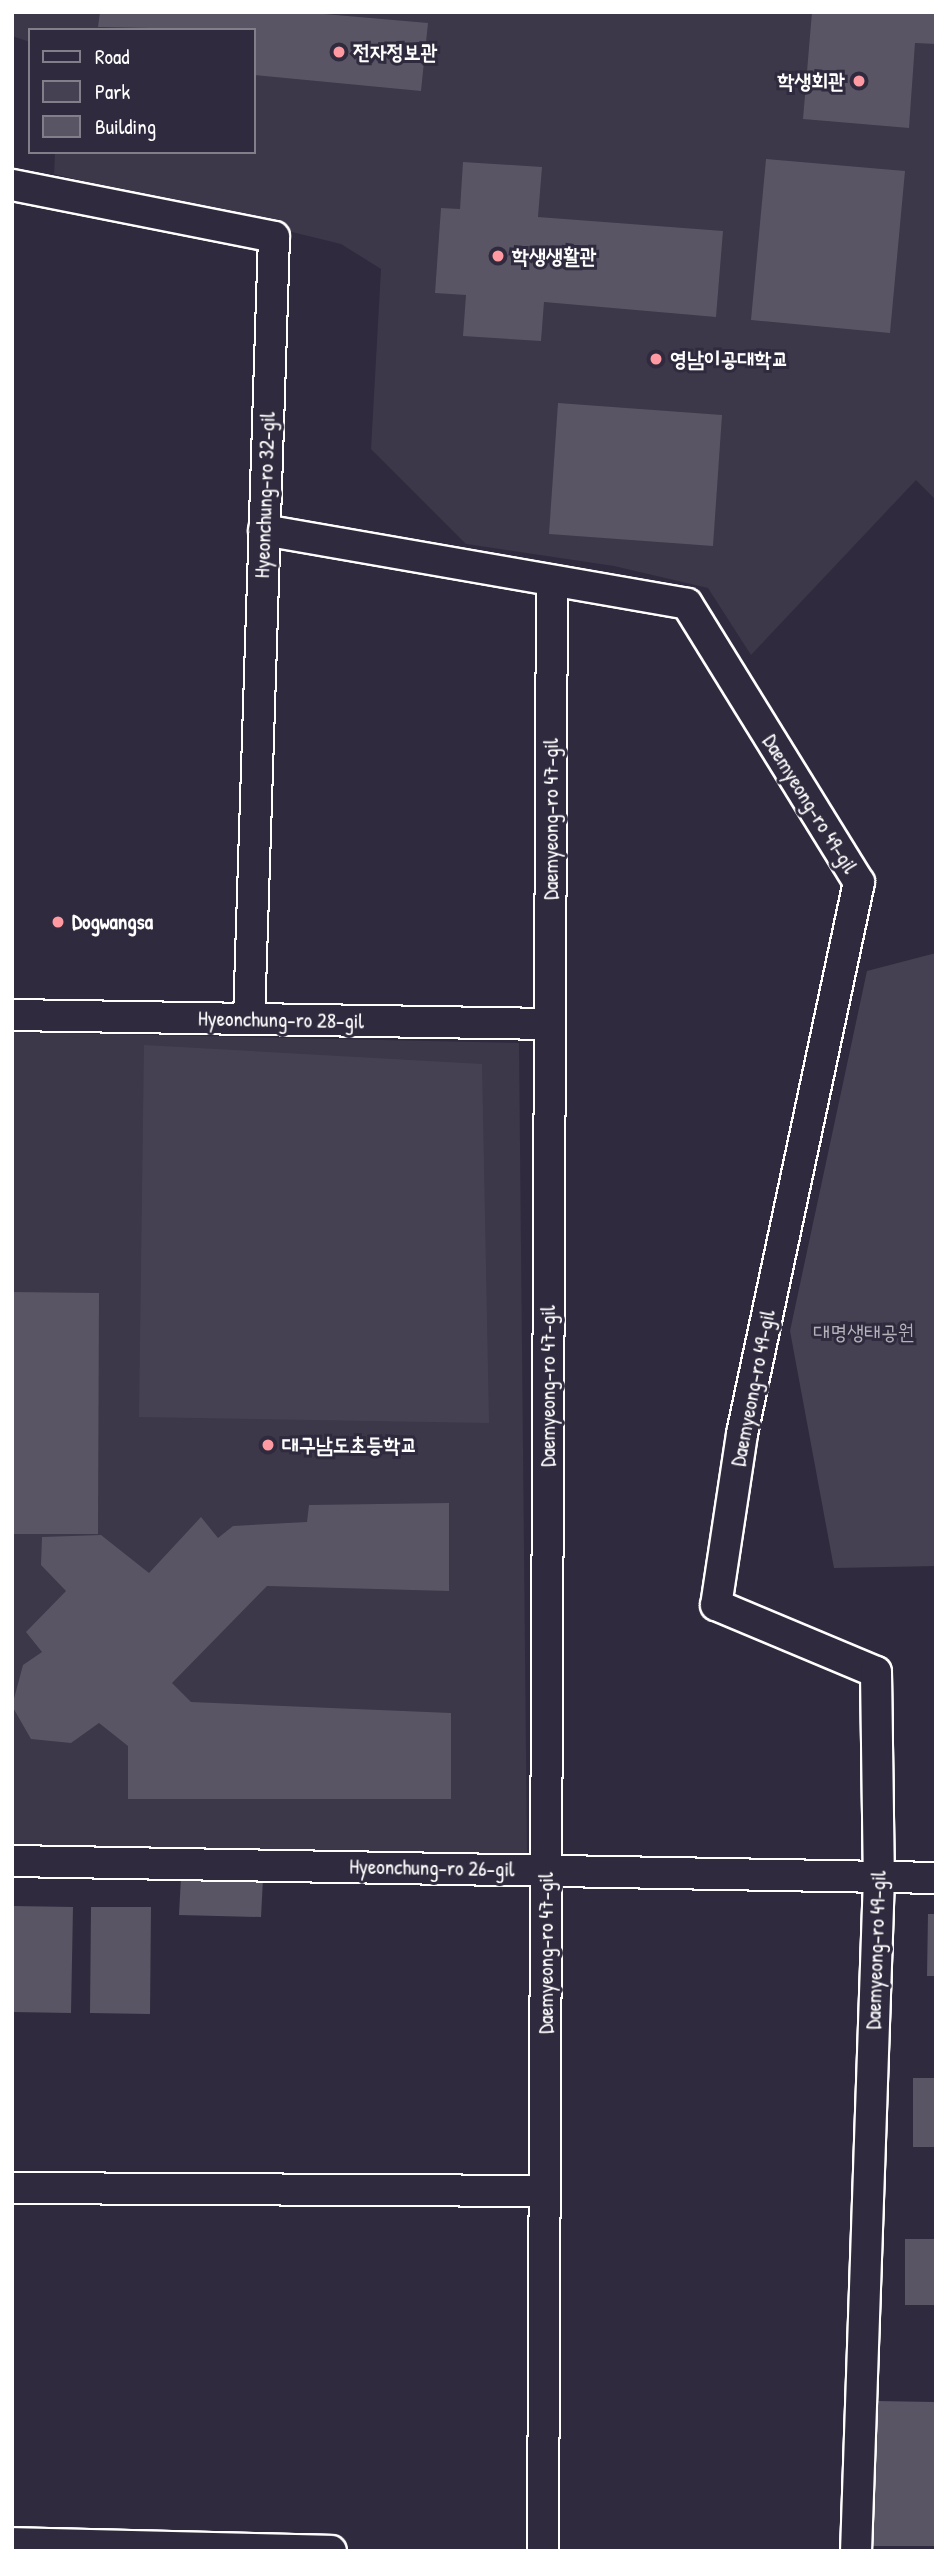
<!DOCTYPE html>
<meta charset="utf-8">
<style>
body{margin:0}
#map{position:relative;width:948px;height:2563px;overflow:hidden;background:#2f2a3d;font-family:"Patrick Hand","Poor Story",sans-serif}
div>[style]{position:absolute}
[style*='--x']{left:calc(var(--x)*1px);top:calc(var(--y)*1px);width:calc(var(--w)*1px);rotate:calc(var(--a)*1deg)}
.built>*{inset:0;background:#3c3749}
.green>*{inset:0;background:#464152}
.building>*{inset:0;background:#595564}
.roads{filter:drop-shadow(2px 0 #fff) drop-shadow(-2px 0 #fff) drop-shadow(0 2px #fff) drop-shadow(0 -2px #fff)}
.street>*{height:30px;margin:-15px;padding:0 15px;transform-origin:15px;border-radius:15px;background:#2f2a3d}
.dots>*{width:19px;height:19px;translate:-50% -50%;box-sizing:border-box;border:4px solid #2f2a3d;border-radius:50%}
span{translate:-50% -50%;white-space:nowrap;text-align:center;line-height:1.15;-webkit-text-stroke:6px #2f2a3d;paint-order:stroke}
.poi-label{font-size:21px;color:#fff;font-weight:700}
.left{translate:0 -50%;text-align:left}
.right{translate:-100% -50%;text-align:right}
.street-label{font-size:21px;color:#fff}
.park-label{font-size:21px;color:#b5b3ba}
.frame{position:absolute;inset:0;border:14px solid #fff;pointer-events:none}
.legend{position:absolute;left:28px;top:28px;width:228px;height:126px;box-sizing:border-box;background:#2f2a3d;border:2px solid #827f8b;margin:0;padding:9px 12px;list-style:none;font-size:21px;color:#fff}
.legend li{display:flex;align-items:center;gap:14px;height:35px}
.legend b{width:35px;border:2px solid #827f8b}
</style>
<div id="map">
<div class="built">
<div style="clip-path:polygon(12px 12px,936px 12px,936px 500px,916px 480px,751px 655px,708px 588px,614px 566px,466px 544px,371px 449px,381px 269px,341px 244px,54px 174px,55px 152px,254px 152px,254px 30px,30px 30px,30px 42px,12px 36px)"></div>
<div style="clip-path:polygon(12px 1032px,519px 1043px,527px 1855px,12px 1846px)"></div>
</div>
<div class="green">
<div style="clip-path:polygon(936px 953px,936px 1566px,834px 1568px,790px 1331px,867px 971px)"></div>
<div style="clip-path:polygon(144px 1045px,482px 1064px,489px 1423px,139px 1417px)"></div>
</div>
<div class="building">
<div style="clip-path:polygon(100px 12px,301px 12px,428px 23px,421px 91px,254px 75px,254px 30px,98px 27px)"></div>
<div style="clip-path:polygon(812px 12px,936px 12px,936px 44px,915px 43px,909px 128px,803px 119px)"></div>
<div style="clip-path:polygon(766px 159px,905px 171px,890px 333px,751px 320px)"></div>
<div style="clip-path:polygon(463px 162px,542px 167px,538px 217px,723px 231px,716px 317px,544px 302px,541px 341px,463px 336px,466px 295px,435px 293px,441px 208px,460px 209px)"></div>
<div style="clip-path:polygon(558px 403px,722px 415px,713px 546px,549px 534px)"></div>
<div style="clip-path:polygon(12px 1292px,99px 1293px,98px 1534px,12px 1534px)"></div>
<div style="clip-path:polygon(449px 1503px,449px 1591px,267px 1586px,172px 1683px,191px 1702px,451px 1713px,451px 1799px,128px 1799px,128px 1746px,99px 1723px,71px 1743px,31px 1739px,12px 1706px,23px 1665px,42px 1652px,26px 1632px,66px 1591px,41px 1565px,42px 1537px,101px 1535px,149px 1573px,201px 1517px,218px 1538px,233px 1526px,307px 1522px,309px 1505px)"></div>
<div style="clip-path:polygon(181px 1877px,263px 1879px,261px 1917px,179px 1915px)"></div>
<div style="clip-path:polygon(13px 1906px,73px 1907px,71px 2013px,12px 2012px)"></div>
<div style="clip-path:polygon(91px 1907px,151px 1907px,150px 2014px,90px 2013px)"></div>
<div style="clip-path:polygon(928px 1914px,936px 1914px,936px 1976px,927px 1976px)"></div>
<div style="clip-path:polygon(913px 2078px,936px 2078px,936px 2147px,913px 2147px)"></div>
<div style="clip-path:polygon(905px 2239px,936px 2239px,936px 2305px,905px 2305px)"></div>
<div style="clip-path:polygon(877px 2401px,936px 2402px,936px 2546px,871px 2546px)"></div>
</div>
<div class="roads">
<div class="street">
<div style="--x:12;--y:185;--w:267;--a:11.2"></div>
<div style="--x:274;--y:237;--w:782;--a:91.83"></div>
<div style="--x:264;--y:530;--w:429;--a:9.9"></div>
<div style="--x:687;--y:604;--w:327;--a:58.3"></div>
<div style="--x:859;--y:882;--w:564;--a:101.97"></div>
<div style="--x:742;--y:1434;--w:173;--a:98.6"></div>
<div style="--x:716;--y:1605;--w:173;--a:22.7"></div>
<div style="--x:876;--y:1672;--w:205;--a:89.2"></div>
<div style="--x:879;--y:1877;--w:674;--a:91.95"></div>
<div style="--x:12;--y:1015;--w:538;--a:0.96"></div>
<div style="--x:12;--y:1861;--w:924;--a:1.05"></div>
<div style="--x:12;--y:2188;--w:532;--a:0.32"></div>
<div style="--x:12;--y:2543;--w:319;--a:1.4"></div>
<div style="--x:543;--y:2551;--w:1970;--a:-89.74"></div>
</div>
</div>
<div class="dots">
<div style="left:339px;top:52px;background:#ff9aa2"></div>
<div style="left:859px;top:81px;background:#ff9aa2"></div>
<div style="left:498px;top:256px;background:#ff9aa2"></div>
<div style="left:656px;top:359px;background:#ff9aa2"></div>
<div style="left:58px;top:922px;background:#ff9aa2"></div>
<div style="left:268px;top:1445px;background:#ff9aa2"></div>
</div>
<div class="poi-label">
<span class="left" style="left:353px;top:52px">전자정보관</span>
<span class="right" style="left:845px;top:81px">학생회관</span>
<span class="left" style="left:512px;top:256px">학생생활관</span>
<span class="left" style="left:670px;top:359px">영남이공대학교</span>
<span class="left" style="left:72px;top:922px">Dogwangsa</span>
<span class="left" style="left:282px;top:1445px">대구남도초등학교</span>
</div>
<div class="street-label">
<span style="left:265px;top:495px;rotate:-88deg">Hyeonchung-ro 32-gil</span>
<span style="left:810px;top:804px;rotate:58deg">Daemyeong-ro 49-gil</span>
<span style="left:551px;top:819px;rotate:-90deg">Daemyeong-ro 47-gil</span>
<span style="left:281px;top:1020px;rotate:1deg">Hyeonchung-ro 28-gil</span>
<span style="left:548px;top:1386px;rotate:-90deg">Daemyeong-ro 47-gil</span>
<span style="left:753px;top:1388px;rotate:-79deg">Daemyeong-ro 49-gil</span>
<span style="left:432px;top:1868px;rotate:1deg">Hyeonchung-ro 26-gil</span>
<span style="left:876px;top:1950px;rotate:-88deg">Daemyeong-ro 49-gil</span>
<span style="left:546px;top:1953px;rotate:-90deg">Daemyeong-ro 47-gil</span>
</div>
<div class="park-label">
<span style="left:864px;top:1332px">대명생태공원</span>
</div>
<div class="frame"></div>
<ul class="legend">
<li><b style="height:9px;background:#2f2a3d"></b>Road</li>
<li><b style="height:19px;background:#464152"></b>Park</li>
<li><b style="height:19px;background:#595564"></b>Building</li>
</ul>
</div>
